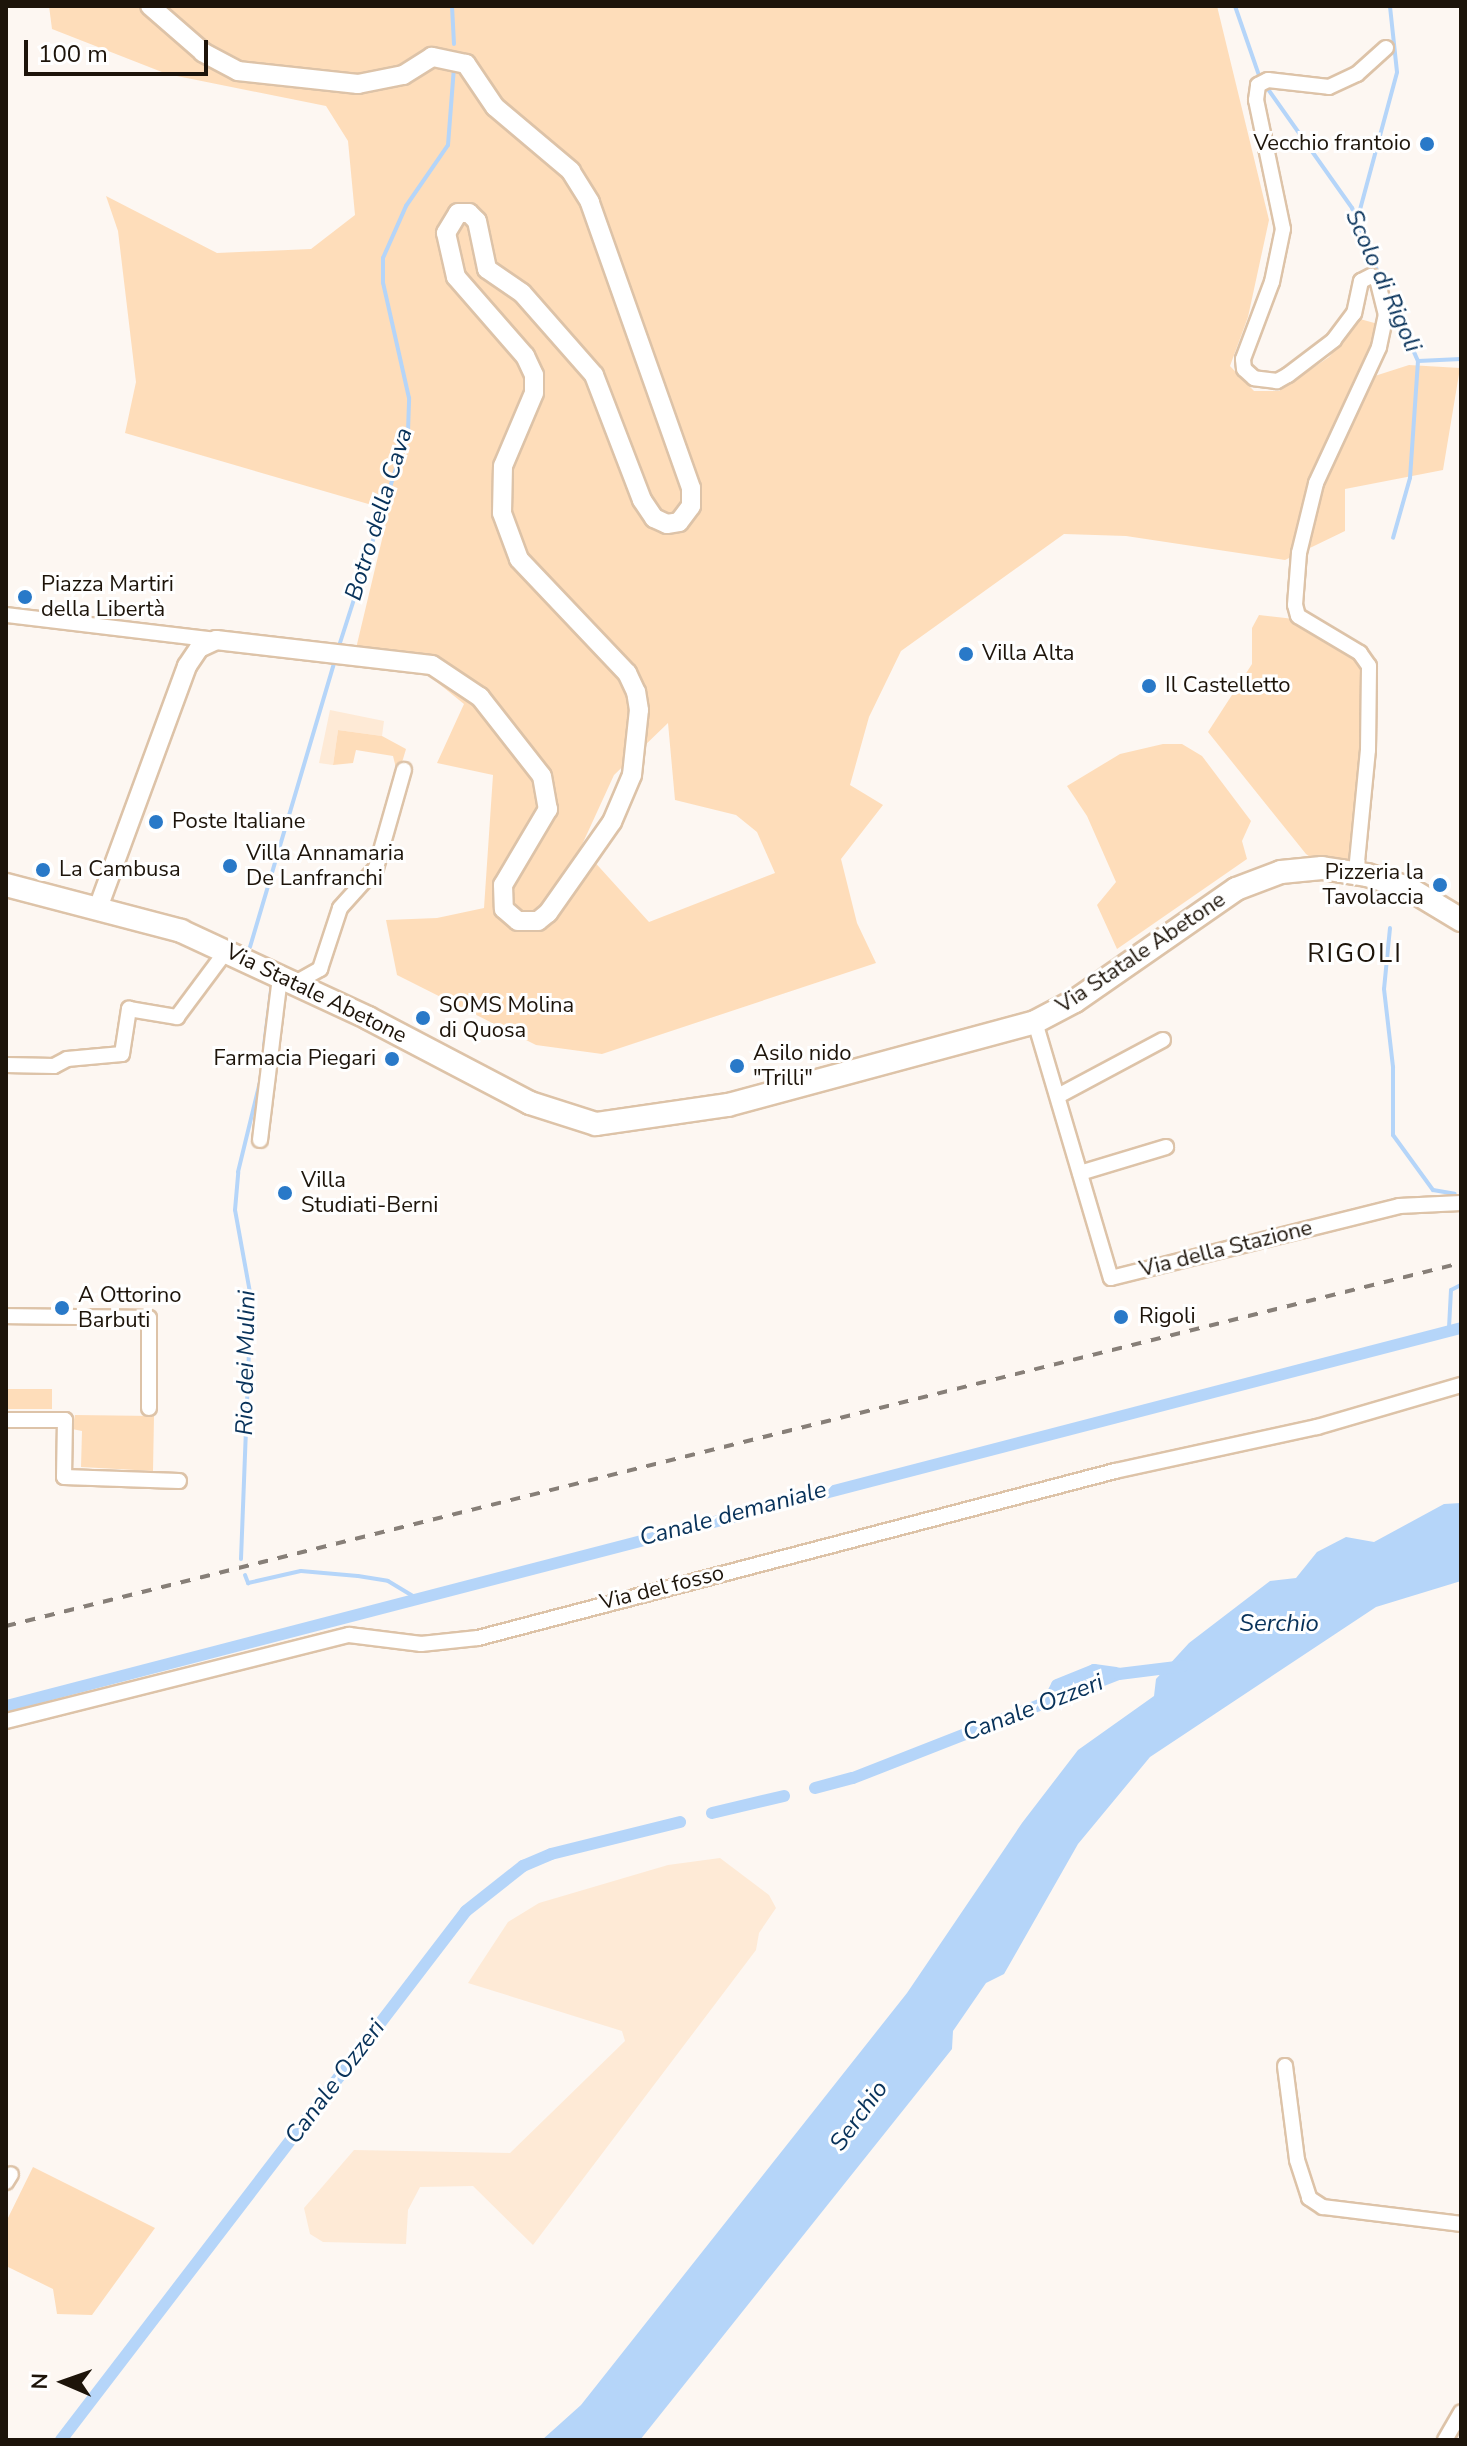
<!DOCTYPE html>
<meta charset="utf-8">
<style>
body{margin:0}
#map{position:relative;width:1467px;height:2446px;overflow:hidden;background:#fdf7f2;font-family:"Nunito Sans",sans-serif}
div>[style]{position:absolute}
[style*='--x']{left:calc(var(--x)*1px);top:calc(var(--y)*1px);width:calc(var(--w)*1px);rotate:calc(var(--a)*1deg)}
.built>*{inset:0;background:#feead6}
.green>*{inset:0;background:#feddba}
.water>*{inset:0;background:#b5d5f9}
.stream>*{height:4px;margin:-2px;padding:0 2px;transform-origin:2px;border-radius:2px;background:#b5d5f9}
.canal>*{height:12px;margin:-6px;padding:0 6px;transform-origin:6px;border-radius:6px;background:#b5d5f9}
.roads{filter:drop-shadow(2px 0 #ddc3a8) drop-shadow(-2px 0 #ddc3a8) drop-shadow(0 2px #ddc3a8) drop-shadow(0 -2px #ddc3a8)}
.minor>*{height:14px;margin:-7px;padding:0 7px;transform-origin:7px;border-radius:7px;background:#fff}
.tertiary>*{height:18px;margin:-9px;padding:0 9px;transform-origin:9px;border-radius:9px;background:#fff}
.secondary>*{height:22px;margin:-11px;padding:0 11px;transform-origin:11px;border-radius:11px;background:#fff}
.rail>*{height:4px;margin-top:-2px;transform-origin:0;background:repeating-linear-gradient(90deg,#877f78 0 10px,transparent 0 20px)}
.dots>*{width:22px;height:22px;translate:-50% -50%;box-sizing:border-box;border:4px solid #fff;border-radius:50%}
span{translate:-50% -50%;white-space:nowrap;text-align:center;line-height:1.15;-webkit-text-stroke:6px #fff;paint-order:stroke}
.poi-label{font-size:22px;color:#1d140a}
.right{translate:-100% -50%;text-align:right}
.left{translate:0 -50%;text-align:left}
.street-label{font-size:22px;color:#1d140a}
.water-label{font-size:24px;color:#08325a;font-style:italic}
.quarter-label{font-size:26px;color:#1d140a;letter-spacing:2px}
.frame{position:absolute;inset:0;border:8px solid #1d140a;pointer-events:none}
.north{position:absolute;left:24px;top:2342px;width:80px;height:80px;-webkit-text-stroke:6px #fff;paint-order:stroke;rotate:272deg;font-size:22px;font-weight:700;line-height:32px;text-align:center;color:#1d140a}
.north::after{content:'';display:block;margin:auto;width:28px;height:36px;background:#1d140a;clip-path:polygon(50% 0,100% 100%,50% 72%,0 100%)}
.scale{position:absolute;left:24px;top:40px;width:184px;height:36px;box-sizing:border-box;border:4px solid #1d140a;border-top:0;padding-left:10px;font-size:24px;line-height:28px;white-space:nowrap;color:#1d140a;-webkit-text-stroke:6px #fff;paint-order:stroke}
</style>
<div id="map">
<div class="built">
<div style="clip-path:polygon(330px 710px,384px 721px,382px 736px,338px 730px,333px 765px,319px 763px)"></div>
<div style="clip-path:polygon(720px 1858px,769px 1895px,776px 1908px,759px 1933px,756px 1950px,533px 2245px,473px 2186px,420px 2187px,408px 2210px,406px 2244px,323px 2242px,310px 2234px,304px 2208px,354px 2150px,510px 2153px,625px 2041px,622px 2031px,468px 1983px,508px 1922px,539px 1903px,668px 1865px)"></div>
</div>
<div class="green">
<div style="clip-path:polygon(evenodd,49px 6px,1217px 6px,1269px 220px,1248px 317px,1230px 366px,1254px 391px,1279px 391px,1329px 357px,1360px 319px,1378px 324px,1356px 382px,1409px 365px,1460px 368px,1443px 470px,1345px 489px,1345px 531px,1285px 560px,1126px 536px,1064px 534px,901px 651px,869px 717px,850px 785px,883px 805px,841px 859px,857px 923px,876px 963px,602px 1054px,536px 1045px,397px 975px,386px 920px,437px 918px,484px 908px,493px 775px,437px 763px,464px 704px,422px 670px,353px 661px,389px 510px,125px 433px,136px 382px,118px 231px,106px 196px,217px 253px,311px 249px,355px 215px,348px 141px,326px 106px,167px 74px,52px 29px,49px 6px,668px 723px,675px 800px,736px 815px,757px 832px,775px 873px,649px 922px,581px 847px,614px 775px,668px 723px)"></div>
<div style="clip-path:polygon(1259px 615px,1294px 619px,1354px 652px,1365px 682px,1351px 862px,1314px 860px,1306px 854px,1208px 732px,1252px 664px,1252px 628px)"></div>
<div style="clip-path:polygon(338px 730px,382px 736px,406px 749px,398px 776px,393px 756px,356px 750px,353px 763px,333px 765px)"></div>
<div style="clip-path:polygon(1163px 744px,1182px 744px,1202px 756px,1251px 821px,1242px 841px,1247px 859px,1117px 949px,1097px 905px,1116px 882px,1087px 816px,1067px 786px,1120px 754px)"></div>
<div style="clip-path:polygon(6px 1389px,52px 1389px,52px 1409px,6px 1409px)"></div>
<div style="clip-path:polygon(75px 1415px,154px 1416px,153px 1471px,81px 1467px,82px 1431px,72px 1429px)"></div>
<div style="clip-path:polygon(33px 2167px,155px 2228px,92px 2315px,57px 2314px,53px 2289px,6px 2266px,6px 2222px)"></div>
</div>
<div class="water">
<div style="clip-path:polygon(1461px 1322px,1461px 1334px,6px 1712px,6px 1700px)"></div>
<div style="clip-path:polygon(1461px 1503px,1461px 1581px,1376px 1607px,1150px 1757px,1078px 1844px,1004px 1974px,986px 1983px,953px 2031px,952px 2049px,640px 2440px,542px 2440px,581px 2405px,907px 1993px,1022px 1823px,1078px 1750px,1154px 1696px,1156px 1679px,1189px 1643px,1270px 1581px,1296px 1578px,1317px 1552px,1346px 1537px,1374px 1542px,1444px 1504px)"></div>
</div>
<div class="stream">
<div style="--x:452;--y:6;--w:38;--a:87"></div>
<div style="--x:1235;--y:6;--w:76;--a:70.9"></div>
<div style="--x:1265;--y:85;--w:151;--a:54.7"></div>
<div style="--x:1352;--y:208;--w:72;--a:68.1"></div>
<div style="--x:1358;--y:217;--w:150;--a:-74.9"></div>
<div style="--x:1397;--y:72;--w:66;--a:-96.1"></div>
<div style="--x:1388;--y:294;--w:73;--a:65.9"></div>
<div style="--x:1418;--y:361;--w:117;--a:93.9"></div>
<div style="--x:1410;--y:478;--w:62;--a:105.8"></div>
<div style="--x:1418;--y:361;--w:43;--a:-2.7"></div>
<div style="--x:339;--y:646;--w:226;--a:-72.2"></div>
<div style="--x:408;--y:431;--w:33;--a:-88"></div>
<div style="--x:409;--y:398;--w:118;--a:-102.7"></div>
<div style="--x:383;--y:283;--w:25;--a:-90"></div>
<div style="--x:383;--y:258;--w:57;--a:-66.1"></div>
<div style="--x:406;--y:206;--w:74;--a:-55.5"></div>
<div style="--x:448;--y:145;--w:78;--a:-85.6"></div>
<div style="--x:1390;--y:928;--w:61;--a:95.6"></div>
<div style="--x:1384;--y:989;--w:79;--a:83.4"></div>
<div style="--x:1393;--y:1067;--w:68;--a:90"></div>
<div style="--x:1393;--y:1135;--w:68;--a:54"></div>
<div style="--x:1433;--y:1190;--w:22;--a:10"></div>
<div style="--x:250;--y:947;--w:295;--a:-73.5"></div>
<div style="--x:264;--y:1046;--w:64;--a:-82.8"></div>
<div style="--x:1449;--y:1328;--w:38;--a:-87"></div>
<div style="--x:1451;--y:1290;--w:11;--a:-27"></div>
<div style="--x:241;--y:1559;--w:261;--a:-87.8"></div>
<div style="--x:251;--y:1298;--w:89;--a:-100.3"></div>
<div style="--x:235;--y:1210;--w:38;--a:-85"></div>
<div style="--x:238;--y:1172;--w:93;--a:-76.3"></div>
<div style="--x:245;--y:1575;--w:9;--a:69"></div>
<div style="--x:248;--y:1583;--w:54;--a:-12.8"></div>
<div style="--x:301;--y:1571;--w:57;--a:5"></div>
<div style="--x:358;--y:1576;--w:30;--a:9"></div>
<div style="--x:388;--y:1581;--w:29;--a:31"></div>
</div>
<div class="canal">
<div style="--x:1051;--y:1697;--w:13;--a:-63"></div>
<div style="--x:1057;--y:1685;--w:40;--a:-22"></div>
<div style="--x:1094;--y:1670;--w:22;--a:8"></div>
<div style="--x:815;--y:1788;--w:39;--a:-15"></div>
<div style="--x:853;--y:1778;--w:286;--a:-21.4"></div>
<div style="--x:1119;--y:1674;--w:64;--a:-7.1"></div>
<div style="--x:712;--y:1813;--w:74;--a:-13.3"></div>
<div style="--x:61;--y:2440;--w:666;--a:-52.56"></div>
<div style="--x:466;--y:1911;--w:73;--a:-38.3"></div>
<div style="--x:523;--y:1866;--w:30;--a:-23"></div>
<div style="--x:551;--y:1854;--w:133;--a:-13.9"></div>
</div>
<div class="roads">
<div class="minor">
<div style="--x:6;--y:615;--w:211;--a:6.8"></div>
<div style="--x:1356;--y:872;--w:123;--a:-84.4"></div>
<div style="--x:1368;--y:750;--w:84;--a:-89.3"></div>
<div style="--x:1369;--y:666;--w:16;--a:-125"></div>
<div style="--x:1360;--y:653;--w:72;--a:-149.2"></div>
<div style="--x:1298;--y:616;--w:11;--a:-105"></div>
<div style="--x:1295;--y:605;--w:52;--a:-85.6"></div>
<div style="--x:1299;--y:553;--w:72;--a:-76.3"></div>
<div style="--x:1316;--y:483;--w:150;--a:-65.1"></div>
<div style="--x:1379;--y:347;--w:33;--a:-78"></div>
<div style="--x:1386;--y:315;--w:36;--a:-104"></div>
<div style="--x:1377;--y:280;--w:7;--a:-146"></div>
<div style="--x:1371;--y:276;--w:11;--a:153"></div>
<div style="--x:1361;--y:281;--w:33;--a:102"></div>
<div style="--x:1354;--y:313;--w:34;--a:127"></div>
<div style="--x:1334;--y:340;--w:58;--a:142.7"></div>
<div style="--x:1288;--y:375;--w:13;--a:151"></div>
<div style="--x:1277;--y:381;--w:23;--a:-173"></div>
<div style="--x:1254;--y:378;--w:13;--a:-138"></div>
<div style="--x:1244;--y:369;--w:10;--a:-96"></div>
<div style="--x:1243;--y:359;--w:82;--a:-69.4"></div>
<div style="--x:1272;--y:282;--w:54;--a:-78.3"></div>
<div style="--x:1283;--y:229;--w:132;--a:-101.8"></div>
<div style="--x:1256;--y:100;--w:15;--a:-82"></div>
<div style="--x:1258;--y:85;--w:11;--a:-27"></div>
<div style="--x:1268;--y:80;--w:61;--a:6.5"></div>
<div style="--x:1329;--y:87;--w:31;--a:-25"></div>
<div style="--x:1357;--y:74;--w:39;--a:-42"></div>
<div style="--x:295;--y:983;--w:29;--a:-29"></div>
<div style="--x:320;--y:969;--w:64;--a:-71.8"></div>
<div style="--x:340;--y:908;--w:54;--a:-48"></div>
<div style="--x:376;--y:868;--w:102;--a:-74.1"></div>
<div style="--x:1035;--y:1022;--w:267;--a:73.5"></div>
<div style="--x:1111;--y:1278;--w:297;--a:-14"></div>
<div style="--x:1399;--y:1206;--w:62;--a:-2.8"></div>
<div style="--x:6;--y:1065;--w:48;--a:1.2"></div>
<div style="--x:54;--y:1066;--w:15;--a:-28"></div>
<div style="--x:67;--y:1059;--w:55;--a:-5.2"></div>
<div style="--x:122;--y:1054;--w:46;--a:-81.2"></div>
<div style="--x:129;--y:1009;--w:49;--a:9.5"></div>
<div style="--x:177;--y:1017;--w:84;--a:-53.3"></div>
<div style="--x:1058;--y:1096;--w:119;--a:-28.1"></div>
<div style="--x:260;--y:1140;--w:165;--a:-83"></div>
<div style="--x:1080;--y:1173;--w:90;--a:-16.8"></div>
<div style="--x:6;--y:1316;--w:143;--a:0.8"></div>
<div style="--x:149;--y:1318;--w:90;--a:90"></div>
<div style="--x:6;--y:1420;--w:59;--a:0"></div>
<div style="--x:65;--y:1420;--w:57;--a:91"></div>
<div style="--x:64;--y:1477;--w:115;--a:2"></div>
<div style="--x:6;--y:1721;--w:354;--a:-14.1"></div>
<div style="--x:349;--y:1635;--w:73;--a:7.1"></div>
<div style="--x:421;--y:1644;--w:57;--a:-6"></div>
<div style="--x:478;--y:1638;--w:659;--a:-14.69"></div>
<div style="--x:1115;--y:1471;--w:207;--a:-12.3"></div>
<div style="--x:1317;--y:1427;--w:150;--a:-16.3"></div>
<div style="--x:1285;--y:2066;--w:95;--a:82.7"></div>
<div style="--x:1297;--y:2160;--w:40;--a:72"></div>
<div style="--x:1309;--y:2198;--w:17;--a:33"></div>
<div style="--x:1323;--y:2207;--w:139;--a:7"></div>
<div style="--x:6;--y:2182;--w:9;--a:-58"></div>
<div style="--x:1445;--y:2440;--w:32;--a:-60"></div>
</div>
<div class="tertiary">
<div style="--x:98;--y:908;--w:258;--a:-69.8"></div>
<div style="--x:187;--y:666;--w:22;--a:-56"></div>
<div style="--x:199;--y:648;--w:19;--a:-25"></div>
<div style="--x:216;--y:640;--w:217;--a:6.6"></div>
<div style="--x:432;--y:665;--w:58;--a:33.7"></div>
<div style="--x:480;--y:697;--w:100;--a:51.9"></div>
<div style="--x:542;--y:776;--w:34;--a:80"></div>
<div style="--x:548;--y:809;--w:88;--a:120.6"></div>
<div style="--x:503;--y:885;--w:24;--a:88"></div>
<div style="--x:504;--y:909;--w:18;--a:41"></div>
<div style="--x:518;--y:921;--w:20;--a:0"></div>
<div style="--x:538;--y:921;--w:13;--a:-39"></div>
<div style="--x:548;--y:913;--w:111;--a:-54.9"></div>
<div style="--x:612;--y:822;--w:51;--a:-66.9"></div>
<div style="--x:632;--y:775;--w:65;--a:-83.9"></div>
<div style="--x:639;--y:710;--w:18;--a:-99"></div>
<div style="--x:636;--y:692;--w:21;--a:-115"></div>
<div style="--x:627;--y:673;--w:157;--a:-133.5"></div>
<div style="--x:519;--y:559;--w:49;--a:-110.3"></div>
<div style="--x:502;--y:513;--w:47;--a:-88.8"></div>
<div style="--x:503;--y:466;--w:79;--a:-67"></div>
<div style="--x:534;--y:393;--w:18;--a:-90"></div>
<div style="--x:534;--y:375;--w:21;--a:-115"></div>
<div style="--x:525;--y:356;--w:105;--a:-131.1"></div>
<div style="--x:456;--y:277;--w:45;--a:-102.8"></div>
<div style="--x:446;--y:233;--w:23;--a:-59"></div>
<div style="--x:458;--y:213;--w:11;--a:0"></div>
<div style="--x:469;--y:213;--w:11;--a:45"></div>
<div style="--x:477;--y:221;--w:49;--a:78.2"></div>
<div style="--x:487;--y:269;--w:42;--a:34.4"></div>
<div style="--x:522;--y:293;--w:109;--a:48.7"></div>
<div style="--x:594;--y:375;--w:134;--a:69"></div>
<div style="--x:642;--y:500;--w:22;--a:56"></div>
<div style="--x:654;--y:518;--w:14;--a:25"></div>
<div style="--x:667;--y:524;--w:12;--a:-9"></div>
<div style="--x:679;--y:522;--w:20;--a:-53"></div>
<div style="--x:691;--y:506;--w:18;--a:-90"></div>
<div style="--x:691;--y:488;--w:303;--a:-109.5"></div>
<div style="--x:590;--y:202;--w:36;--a:-122"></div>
<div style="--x:571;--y:171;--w:99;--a:-139.9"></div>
<div style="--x:495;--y:107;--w:52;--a:-124"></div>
<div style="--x:466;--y:64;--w:35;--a:-168"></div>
<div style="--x:432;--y:57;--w:34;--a:148"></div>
<div style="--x:403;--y:75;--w:46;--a:168.7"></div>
<div style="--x:358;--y:84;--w:121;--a:-173.8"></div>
<div style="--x:238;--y:71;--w:40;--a:-152"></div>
<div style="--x:203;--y:52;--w:70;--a:-139"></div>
</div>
<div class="secondary">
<div style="--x:6;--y:885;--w:181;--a:14.7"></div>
<div style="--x:181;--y:931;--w:206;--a:24.9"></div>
<div style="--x:368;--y:1018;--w:183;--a:27.7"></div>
<div style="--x:530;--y:1103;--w:69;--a:17.7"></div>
<div style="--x:596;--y:1124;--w:133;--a:-8.2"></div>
<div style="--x:728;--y:1105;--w:318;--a:-15.1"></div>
<div style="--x:1035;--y:1022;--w:45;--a:-27.7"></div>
<div style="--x:1075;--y:1001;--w:196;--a:-34.8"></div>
<div style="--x:1236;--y:889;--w:48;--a:-20.7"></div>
<div style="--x:1281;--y:872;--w:41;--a:-5.6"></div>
<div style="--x:1322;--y:868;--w:46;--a:8.8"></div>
<div style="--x:1367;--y:875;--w:43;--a:17.6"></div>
<div style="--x:1408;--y:888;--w:62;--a:31.1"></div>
</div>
</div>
<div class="rail">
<div style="--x:6;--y:1626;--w:1500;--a:-14.01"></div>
</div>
<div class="dots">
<div style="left:1427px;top:144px;background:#2979c8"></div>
<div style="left:25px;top:597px;background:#2979c8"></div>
<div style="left:966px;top:654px;background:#2979c8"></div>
<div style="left:1149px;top:686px;background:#2979c8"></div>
<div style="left:156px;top:822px;background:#2979c8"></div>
<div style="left:230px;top:866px;background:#2979c8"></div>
<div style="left:43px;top:870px;background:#2979c8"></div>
<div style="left:1440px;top:885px;background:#2979c8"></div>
<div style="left:423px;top:1018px;background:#2979c8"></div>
<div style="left:392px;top:1059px;background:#2979c8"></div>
<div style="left:737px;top:1066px;background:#2979c8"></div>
<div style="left:285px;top:1193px;background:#2979c8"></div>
<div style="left:62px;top:1308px;background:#2979c8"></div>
<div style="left:1121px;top:1317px;background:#2979c8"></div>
</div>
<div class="poi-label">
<span class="right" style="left:1411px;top:144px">Vecchio frantoio</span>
<span class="left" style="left:41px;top:597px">Piazza Martiri<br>della Libertà</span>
<span class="left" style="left:982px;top:654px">Villa Alta</span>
<span class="left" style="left:1165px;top:686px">Il Castelletto</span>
<span class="left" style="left:172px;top:822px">Poste Italiane</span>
<span class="left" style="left:246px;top:866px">Villa Annamaria<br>De Lanfranchi</span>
<span class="left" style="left:59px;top:870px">La Cambusa</span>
<span class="right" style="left:1424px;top:885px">Pizzeria la<br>Tavolaccia</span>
<span class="left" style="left:439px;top:1018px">SOMS Molina<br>di Quosa</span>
<span class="left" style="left:753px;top:1066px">Asilo nido<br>"Trilli"</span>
<span class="right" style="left:376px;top:1059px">Farmacia Piegari</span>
<span class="left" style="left:301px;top:1193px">Villa<br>Studiati-Berni</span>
<span class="left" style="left:78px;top:1308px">A Ottorino<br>Barbuti</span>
<span class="left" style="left:1139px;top:1317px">Rigoli</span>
</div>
<div class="street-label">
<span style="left:1141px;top:953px;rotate:-34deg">Via Statale Abetone</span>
<span style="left:316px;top:994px;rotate:26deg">Via Statale Abetone</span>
<span style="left:1226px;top:1249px;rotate:-14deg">Via della Stazione</span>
<span style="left:662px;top:1588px;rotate:-14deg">Via del fosso</span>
</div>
<div class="water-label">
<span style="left:1383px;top:281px;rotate:66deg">Scolo di Rigoli</span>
<span style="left:379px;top:514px;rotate:-73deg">Botro della Cava</span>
<span style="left:246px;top:1363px;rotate:-89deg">Rio dei Mulini</span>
<span style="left:733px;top:1514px;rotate:-15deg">Canale demaniale</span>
<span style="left:1279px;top:1624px">Serchio</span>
<span style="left:1033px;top:1708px;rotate:-21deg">Canale Ozzeri</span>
<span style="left:335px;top:2082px;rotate:-53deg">Canale Ozzeri</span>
<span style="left:859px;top:2116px;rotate:-54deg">Serchio</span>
</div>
<div class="quarter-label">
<span style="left:1355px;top:954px">RIGOLI</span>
</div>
<div class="frame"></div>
<div class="north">N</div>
<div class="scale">100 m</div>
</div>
